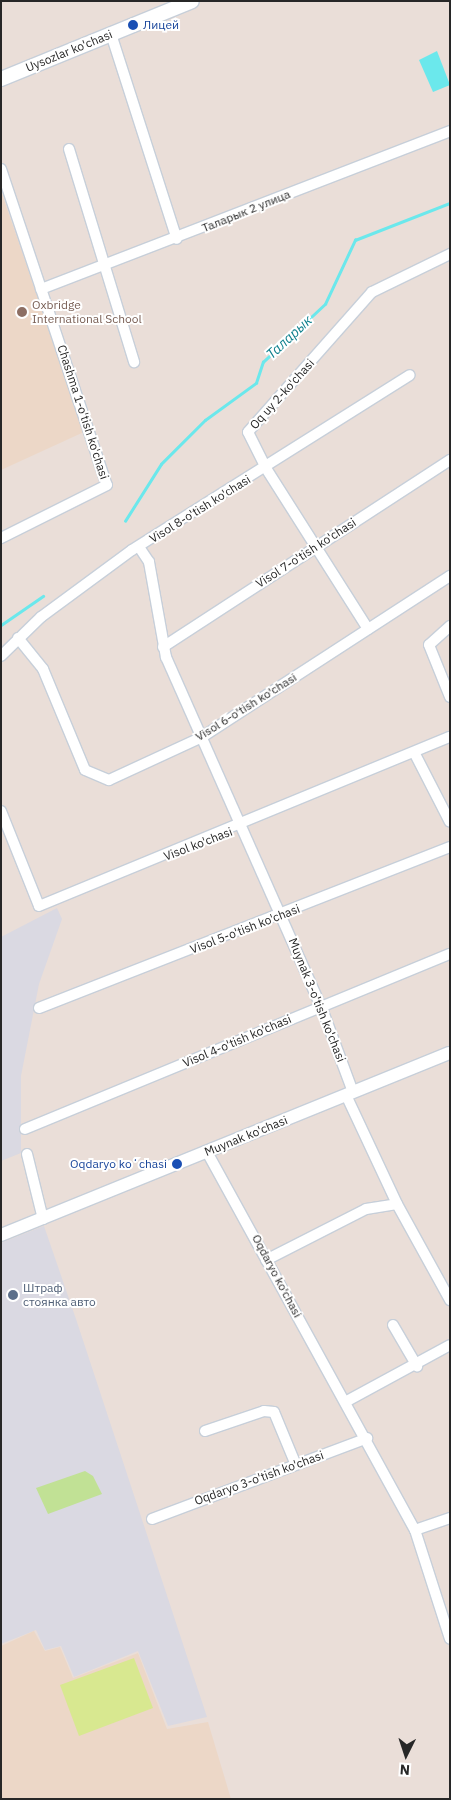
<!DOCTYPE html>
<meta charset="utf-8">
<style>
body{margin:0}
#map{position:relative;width:451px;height:1800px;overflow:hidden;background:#eaded8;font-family:"IBM Plex Sans",sans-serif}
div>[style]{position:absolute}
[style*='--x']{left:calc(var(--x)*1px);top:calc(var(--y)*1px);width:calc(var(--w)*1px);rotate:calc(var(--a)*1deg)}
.industrial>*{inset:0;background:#dad9e2}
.education>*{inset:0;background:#ecd7c7}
.green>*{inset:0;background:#c1e195}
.pitch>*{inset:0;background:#d8e890}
.water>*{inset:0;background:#6be8ec}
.stream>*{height:2.5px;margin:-1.25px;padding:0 1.25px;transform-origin:1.25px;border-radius:1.25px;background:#6be8ec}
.roads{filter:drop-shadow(1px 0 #c7cfd9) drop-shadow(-1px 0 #c7cfd9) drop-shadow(0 1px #c7cfd9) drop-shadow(0 -1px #c7cfd9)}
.minor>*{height:10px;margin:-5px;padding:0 5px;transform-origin:5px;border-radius:5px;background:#fff}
.tertiary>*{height:12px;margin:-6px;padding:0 6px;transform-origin:6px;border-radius:6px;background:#fff}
.secondary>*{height:14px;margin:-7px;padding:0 7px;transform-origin:7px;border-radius:7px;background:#fff}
.dots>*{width:14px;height:14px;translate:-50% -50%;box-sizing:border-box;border:2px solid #fff;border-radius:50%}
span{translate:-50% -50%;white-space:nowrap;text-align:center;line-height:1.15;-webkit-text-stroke:4px #fff;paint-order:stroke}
.transit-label{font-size:12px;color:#164399}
.left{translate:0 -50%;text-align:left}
.right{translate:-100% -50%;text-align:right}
.street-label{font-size:12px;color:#272727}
.education-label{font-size:12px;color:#785e54}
.service-label{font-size:12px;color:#4e5e75}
.water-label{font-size:14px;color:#0f808d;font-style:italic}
.frame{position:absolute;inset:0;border:2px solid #272727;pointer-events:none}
.north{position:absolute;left:381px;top:1730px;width:50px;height:50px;-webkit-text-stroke:4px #fff;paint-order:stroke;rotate:184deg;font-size:14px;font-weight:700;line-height:20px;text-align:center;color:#272727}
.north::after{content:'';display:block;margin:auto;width:18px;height:22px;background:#272727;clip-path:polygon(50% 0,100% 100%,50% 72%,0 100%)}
</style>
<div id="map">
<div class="industrial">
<div style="clip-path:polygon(57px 908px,62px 919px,39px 984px,21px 1076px,21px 1153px,1px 1161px,1px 937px)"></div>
<div style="clip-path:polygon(44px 1226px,76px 1319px,207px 1717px,168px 1726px,138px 1651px,74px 1677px,61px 1646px,45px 1650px,36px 1630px,1px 1644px,1px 1243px)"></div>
</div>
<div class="education">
<div style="clip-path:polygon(1px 191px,84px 432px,1px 470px)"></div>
<div style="clip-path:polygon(34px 1631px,45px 1651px,60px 1647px,73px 1678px,138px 1653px,167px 1729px,208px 1722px,231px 1799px,1px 1799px,1px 1646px)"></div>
</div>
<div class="green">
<div style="clip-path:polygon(85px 1471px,93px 1476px,102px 1494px,48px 1514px,36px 1488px)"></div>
</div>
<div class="pitch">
<div style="clip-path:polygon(134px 1658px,153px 1708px,79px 1736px,60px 1685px)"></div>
</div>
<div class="water">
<div style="clip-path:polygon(437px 51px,450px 85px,433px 92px,419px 60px)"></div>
</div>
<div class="stream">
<div style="--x:125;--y:521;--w:67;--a:-57.7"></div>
<div style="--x:161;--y:464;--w:62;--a:-45"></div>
<div style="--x:205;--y:420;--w:63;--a:-36"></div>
<div style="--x:256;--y:383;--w:22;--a:-72"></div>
<div style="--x:263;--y:362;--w:85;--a:-43.1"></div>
<div style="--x:325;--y:304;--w:71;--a:-64.9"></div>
<div style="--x:355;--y:240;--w:102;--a:-21.3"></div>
<div style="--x:1;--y:625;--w:51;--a:-34.6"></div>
</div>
<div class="roads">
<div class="minor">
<div style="--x:111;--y:34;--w:215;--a:72.2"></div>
<div style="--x:69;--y:149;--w:223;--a:73"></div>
<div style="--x:1;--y:169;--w:333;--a:71.5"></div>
<div style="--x:107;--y:485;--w:119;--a:153.4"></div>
<div style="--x:41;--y:289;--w:438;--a:-21.1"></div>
<div style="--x:139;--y:547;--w:18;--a:56"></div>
<div style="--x:149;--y:562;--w:97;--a:79.9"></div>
<div style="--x:166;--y:657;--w:382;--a:66.1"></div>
<div style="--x:321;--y:1006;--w:92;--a:69.6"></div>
<div style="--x:450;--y:626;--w:28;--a:138"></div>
<div style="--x:429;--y:645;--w:56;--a:68"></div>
<div style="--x:368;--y:629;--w:191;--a:-122.4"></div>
<div style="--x:266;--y:468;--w:40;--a:-116.6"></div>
<div style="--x:248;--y:432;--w:187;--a:-48.5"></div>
<div style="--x:372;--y:292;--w:87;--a:-26"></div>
<div style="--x:18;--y:638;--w:40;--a:51"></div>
<div style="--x:43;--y:669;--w:109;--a:67.4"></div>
<div style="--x:85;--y:770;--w:26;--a:23"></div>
<div style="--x:109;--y:780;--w:102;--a:-24.8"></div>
<div style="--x:202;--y:737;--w:296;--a:-33"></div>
<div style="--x:163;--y:647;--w:343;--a:-33.1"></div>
<div style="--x:1;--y:656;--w:56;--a:-44.3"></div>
<div style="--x:41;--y:617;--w:113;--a:-36.4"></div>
<div style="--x:132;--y:550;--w:328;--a:-32.2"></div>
<div style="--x:415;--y:754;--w:76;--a:62.8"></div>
<div style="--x:1;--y:811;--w:102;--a:68.2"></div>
<div style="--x:39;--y:906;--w:444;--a:-22.4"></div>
<div style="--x:39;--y:1008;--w:441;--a:-21.4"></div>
<div style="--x:346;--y:1095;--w:120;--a:64.9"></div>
<div style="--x:397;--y:1204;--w:110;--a:61.1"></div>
<div style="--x:25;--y:1129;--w:460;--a:-22.4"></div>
<div style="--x:207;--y:1152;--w:431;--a:61.2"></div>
<div style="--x:415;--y:1530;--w:114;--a:72.2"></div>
<div style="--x:27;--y:1154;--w:67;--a:76.2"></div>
<div style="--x:266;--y:1260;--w:112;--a:-27"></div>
<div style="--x:366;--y:1209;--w:31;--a:-9"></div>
<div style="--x:393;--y:1325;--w:48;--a:59.7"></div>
<div style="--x:347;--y:1401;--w:117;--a:-28.5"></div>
<div style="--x:205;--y:1431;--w:62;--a:-18.7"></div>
<div style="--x:264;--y:1411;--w:10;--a:6"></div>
<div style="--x:274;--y:1412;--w:57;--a:67.5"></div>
<div style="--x:152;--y:1519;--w:230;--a:-20.6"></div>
<div style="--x:415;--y:1530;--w:37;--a:-19"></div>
</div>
<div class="tertiary">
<div style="--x:1;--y:1235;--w:484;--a:-22.1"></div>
</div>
<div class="secondary">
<div style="--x:1;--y:79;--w:206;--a:-22.2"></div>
</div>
</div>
<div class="dots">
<div style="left:133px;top:25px;background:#1a4fb4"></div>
<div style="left:22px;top:312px;background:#8d6e63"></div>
<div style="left:177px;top:1164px;background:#1a4fb4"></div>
<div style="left:13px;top:1295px;background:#5c6f8a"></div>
</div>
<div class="transit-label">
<span class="left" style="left:143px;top:25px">Лицей</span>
<span class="right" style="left:167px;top:1164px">Oqdaryo koʻchasi</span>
</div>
<div class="street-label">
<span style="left:69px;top:51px;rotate:-22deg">Uysozlar ko'chasi</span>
<span style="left:246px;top:211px;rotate:-22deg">Таларык 2 улица</span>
<span style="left:282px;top:394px;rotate:-48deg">Oq uy 2-ko'chasi</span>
<span style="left:83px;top:412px;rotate:72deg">Chashma 1-o'tish ko'chasi</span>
<span style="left:200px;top:509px;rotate:-32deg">Visol 8-o'tish ko'chasi</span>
<span style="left:306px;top:553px;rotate:-33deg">Visol 7-o'tish ko'chasi</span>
<span style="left:246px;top:707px;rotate:-32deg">Visol 6-o'tish ko'chasi</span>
<span style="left:198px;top:844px;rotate:-21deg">Visol ko'chasi</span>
<span style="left:245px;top:929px;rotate:-21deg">Visol 5-o'tish ko'chasi</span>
<span style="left:317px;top:1000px;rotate:68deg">Muynak 3-o'tish ko'chasi</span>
<span style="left:237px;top:1041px;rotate:-23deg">Visol 4-o'tish ko'chasi</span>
<span style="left:246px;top:1136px;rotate:-22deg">Muynak ko'chasi</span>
<span style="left:277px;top:1276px;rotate:62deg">Oqdaryo ko'chasi</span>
<span style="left:259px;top:1478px;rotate:-20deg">Oqdaryo 3-o'tish ko'chasi</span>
</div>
<div class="education-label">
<span class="left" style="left:32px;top:312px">Oxbridge<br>International School</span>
</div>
<div class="service-label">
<span class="left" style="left:23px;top:1295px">Штраф<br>стоянка авто</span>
</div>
<div class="water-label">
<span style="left:289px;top:337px;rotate:-43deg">Таларык</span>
</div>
<div class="frame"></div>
<div class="north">N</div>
</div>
